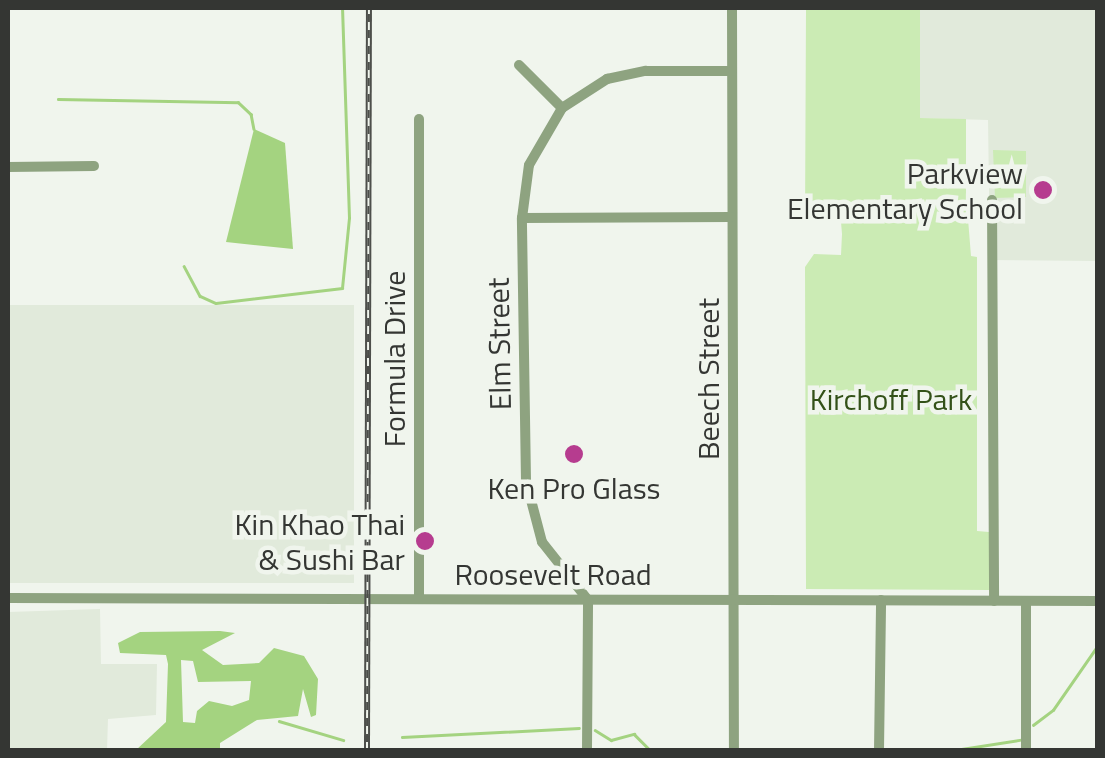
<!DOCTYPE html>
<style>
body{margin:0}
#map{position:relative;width:1105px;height:758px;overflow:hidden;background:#f0f5ed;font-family:"Titillium Web",sans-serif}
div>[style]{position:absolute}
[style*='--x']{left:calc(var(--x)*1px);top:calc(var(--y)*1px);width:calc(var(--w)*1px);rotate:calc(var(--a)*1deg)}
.built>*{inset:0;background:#e1eadb}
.green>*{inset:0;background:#cbebb4}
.water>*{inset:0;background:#a4d380}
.stream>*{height:2.5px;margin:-1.25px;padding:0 1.25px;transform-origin:1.25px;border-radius:1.25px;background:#a4d380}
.minor>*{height:10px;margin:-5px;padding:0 5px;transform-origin:5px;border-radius:5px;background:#8ea380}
.rail>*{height:6px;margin-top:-3px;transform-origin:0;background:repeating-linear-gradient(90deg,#f0f5ed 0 8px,#4d4f4b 0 16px);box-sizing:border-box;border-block:2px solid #4d4f4b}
.dots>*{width:28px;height:28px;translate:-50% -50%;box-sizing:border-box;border:5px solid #f0f5ed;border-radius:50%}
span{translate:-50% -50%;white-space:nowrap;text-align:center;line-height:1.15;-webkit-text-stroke:9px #f0f5ed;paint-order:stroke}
.poi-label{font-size:30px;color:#343633}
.right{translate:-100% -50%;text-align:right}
.street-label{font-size:30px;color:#343633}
.park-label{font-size:30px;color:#335118}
.frame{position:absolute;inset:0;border:10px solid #343633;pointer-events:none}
</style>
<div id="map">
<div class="built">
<div style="clip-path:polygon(920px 8px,1097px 9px,1097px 261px,990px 260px,988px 120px,920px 118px)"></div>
<div style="clip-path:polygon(8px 305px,354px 305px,354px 583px,8px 583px)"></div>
<div style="clip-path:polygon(100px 609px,101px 664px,157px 664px,156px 715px,108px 719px,107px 750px,8px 750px,8px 612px)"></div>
</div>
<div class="green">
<div style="clip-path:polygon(806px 8px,920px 8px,920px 118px,966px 119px,966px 194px,971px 256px,977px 257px,977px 531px,989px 532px,990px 590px,806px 589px,805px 267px,814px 254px,841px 255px,842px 234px,841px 222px,805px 222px)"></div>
<div style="clip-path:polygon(993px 150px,1026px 151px,1026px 197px,995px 198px)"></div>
</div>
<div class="water">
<div style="clip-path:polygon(254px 129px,285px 143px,293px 249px,226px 242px)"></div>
<div style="clip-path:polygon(evenodd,220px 631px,235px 633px,202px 650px,223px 665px,259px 663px,274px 648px,304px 656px,318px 679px,316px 715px,311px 717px,303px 689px,298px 716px,257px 720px,220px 743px,220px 750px,136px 750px,166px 722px,168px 664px,166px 655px,120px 653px,118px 643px,140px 632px,220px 631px,181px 660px,193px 661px,198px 682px,251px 681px,249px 700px,232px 706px,209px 701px,197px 711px,195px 723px,183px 722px,181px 660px)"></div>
</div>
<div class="stream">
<div style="--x:58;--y:99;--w:180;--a:1"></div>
<div style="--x:238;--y:102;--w:18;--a:43"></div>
<div style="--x:251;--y:114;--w:15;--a:79"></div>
<div style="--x:184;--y:266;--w:34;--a:62"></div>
<div style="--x:200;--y:296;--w:17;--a:24"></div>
<div style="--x:216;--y:303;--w:127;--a:-6.8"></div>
<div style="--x:342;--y:288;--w:70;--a:-84.3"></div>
<div style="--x:349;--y:218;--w:210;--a:-91.9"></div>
<div style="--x:279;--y:721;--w:67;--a:16.5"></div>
<div style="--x:1033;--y:725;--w:25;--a:-37"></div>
<div style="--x:1053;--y:710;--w:79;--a:-55.3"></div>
<div style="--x:595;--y:730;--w:19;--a:32"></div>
<div style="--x:611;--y:740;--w:24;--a:-15"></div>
<div style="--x:634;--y:734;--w:23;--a:45"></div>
<div style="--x:402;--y:737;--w:177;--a:-2.9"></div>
<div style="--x:955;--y:750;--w:65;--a:-8.9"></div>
</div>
<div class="minor">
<div style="--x:732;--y:8;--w:742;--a:89.85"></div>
<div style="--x:519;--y:65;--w:61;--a:45"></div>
<div style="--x:419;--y:119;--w:480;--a:90"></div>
<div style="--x:8;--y:167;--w:86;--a:-0.7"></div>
<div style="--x:992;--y:200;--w:401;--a:89.7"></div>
<div style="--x:522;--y:218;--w:209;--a:-0.3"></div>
<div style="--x:8;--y:598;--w:1090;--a:0.16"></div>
<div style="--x:587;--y:750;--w:150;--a:-89.6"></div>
<div style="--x:588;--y:600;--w:74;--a:-128.4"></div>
<div style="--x:542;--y:542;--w:63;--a:-104.7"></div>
<div style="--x:526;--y:481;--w:263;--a:-90.9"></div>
<div style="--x:522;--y:218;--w:53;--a:-82.5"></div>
<div style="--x:529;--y:165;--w:66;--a:-59.9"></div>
<div style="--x:562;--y:108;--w:54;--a:-32.8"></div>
<div style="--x:607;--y:79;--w:40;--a:-12"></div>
<div style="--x:646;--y:71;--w:86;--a:0"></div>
<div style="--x:879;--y:750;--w:150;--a:-89.2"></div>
<div style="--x:1026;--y:750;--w:149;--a:-90"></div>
</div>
<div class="rail">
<div style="--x:367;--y:750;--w:742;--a:-89.85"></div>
</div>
<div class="dots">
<div style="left:1043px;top:190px;background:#b63c8f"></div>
<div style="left:574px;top:454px;background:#b63c8f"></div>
<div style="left:425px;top:541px;background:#b63c8f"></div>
</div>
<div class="poi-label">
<span class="right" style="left:1023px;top:190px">Parkview<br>Elementary School</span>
<span style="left:574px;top:488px">Ken Pro Glass</span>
<span class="right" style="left:405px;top:541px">Kin Khao Thai<br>&amp; Sushi Bar</span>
</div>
<div class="street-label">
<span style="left:499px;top:344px;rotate:-91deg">Elm Street</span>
<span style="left:394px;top:359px;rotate:-90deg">Formula Drive</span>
<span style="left:708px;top:379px;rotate:-90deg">Beech Street</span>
<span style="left:553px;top:574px">Roosevelt Road</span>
</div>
<div class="park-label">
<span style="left:891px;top:399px">Kirchoff Park</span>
</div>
<div class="frame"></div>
</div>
